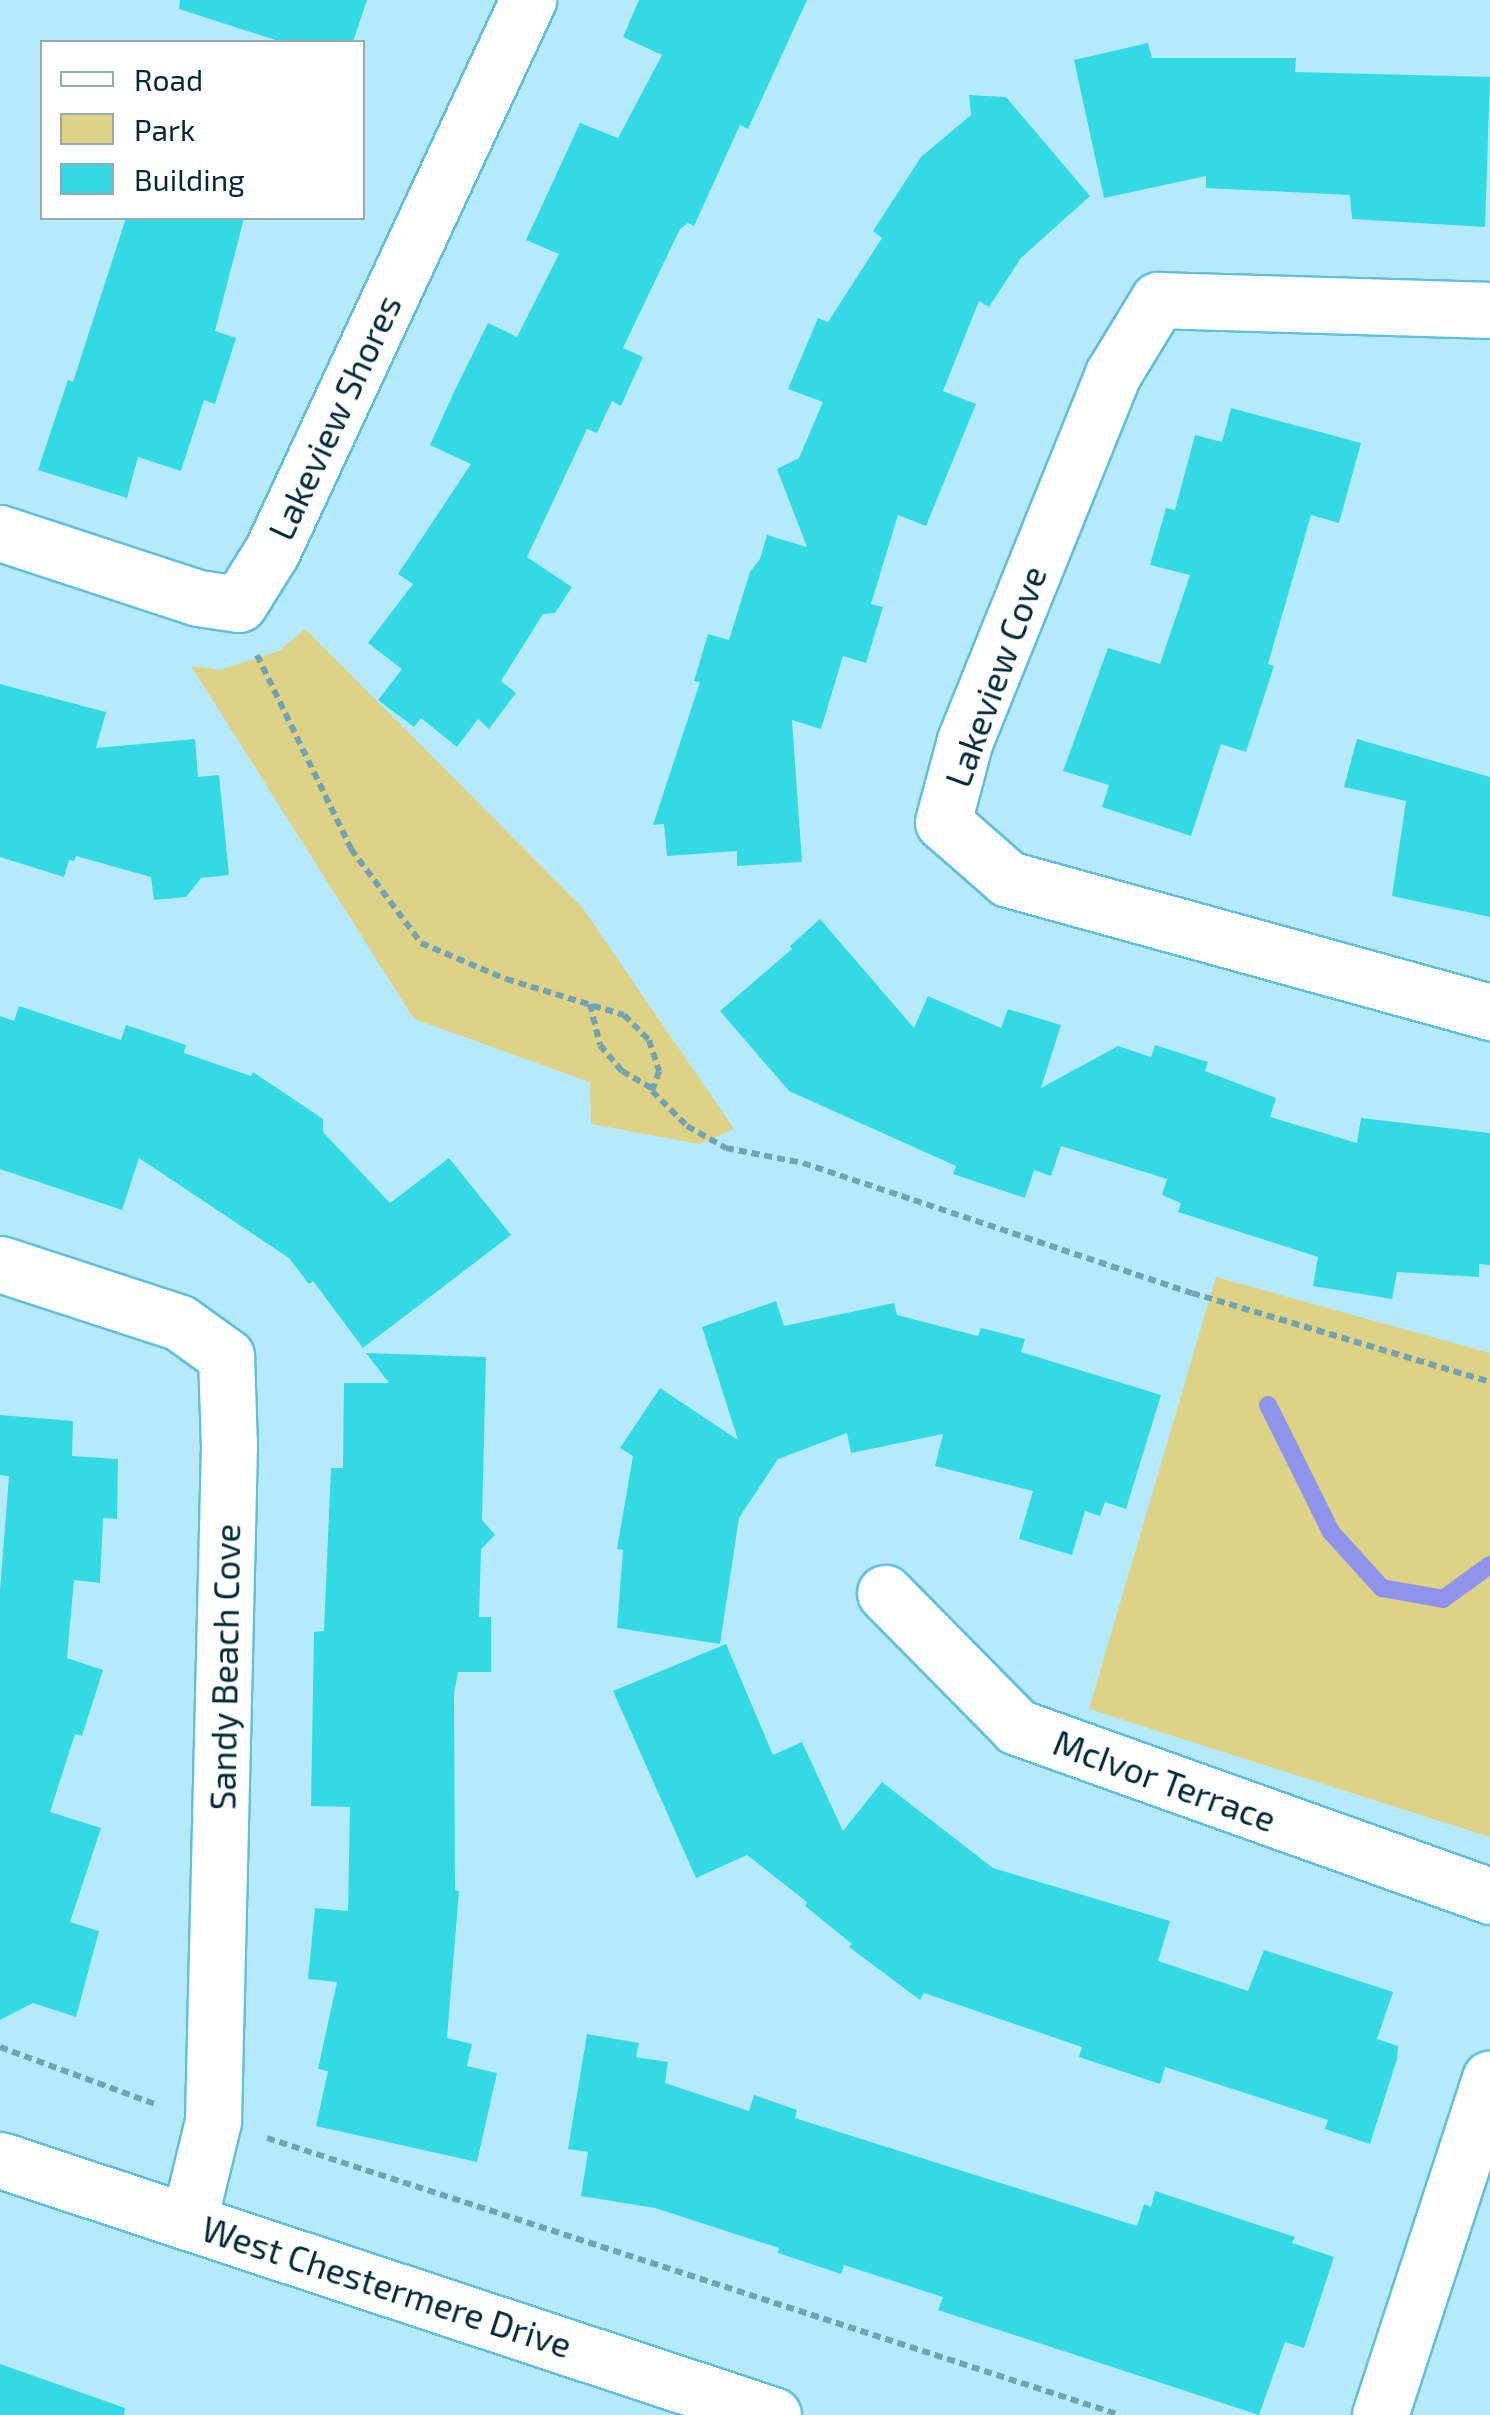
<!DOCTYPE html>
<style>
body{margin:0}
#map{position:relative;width:1490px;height:2415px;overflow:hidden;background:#b5eafc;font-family:"Exo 2",sans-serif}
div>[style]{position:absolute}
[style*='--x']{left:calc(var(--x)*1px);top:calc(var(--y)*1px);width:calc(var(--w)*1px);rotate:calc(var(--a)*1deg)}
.green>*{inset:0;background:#ded287}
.stream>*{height:18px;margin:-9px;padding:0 9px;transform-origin:9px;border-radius:9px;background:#8f93eb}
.building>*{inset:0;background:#34dae3}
.path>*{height:6px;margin-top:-3px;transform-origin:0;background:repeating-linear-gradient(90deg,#72a3b2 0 8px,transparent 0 13px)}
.roads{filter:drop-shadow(2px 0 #60bfdc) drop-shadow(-2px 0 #60bfdc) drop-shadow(0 2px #60bfdc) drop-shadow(0 -2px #60bfdc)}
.minor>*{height:55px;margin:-27.5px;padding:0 27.5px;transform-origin:27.5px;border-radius:27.5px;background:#fff}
span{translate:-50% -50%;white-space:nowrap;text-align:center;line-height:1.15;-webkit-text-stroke:8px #fff;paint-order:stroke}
.street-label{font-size:35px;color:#002934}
.legend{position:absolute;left:40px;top:40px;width:325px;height:180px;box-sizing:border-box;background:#fff;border:2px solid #99a9ae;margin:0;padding:12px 18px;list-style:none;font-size:30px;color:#002934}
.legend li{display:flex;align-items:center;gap:20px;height:50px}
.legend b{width:50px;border:2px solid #99a9ae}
</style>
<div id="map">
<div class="green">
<div style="clip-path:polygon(305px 629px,582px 907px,734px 1129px,699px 1144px,591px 1124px,590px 1082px,414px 1019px,191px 666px,220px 670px,279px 651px)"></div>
<div style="clip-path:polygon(1216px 1277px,1490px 1353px,1490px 1837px,1089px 1709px)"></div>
</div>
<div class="stream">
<div style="--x:1268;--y:1405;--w:142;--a:63.6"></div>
<div style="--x:1331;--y:1532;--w:76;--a:47.7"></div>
<div style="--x:1382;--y:1588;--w:62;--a:10.2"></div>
<div style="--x:1443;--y:1599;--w:58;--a:-35.9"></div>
</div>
<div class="building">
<div style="clip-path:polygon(180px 0,367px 0,353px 42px,282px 42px,179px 9px)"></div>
<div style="clip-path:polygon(639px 0,807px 0,748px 129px,740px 125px,694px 226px,688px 223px,680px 229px,623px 348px,643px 357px,621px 406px,612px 401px,597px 433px,587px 429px,527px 557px,572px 587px,555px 613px,543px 614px,501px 681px,516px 693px,489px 729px,478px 719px,457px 747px,421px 718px,414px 727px,378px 700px,402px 669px,368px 643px,413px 584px,398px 574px,471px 464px,430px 445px,454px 392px,488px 323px,517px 337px,559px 254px,526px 240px,580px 123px,618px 138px,662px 55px,623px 37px)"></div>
<div style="clip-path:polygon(1148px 43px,1152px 58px,1296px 58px,1295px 72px,1490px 77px,1485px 227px,1352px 219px,1350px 195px,1206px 188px,1206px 176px,1104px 198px,1074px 60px)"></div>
<div style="clip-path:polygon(969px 95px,1006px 97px,1090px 196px,1021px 258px,989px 307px,979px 301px,943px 391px,976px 404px,926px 526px,898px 515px,871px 604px,883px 607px,866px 663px,843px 656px,821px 729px,792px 720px,802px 862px,737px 866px,737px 851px,667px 856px,664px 824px,653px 825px,700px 682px,694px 681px,708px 634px,729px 640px,750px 572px,760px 559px,767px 535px,807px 547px,777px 469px,799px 458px,823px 402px,788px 389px,818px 318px,828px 322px,882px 238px,873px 231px,921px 157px,971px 115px)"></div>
<div style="clip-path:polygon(126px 218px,244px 218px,215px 331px,236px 338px,215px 404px,204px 400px,181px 471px,138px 457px,127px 498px,38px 470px,68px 380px,73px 382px)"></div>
<div style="clip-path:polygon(1231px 408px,1361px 443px,1339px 523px,1311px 515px,1268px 664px,1274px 666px,1246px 752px,1221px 744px,1191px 836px,1102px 807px,1109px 785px,1063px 771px,1108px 648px,1160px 664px,1190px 575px,1150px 565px,1166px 508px,1175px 510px,1195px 435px,1222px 442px)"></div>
<div style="clip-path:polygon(0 684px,106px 712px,96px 748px,195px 739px,198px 777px,219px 775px,229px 875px,201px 878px,186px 897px,154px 900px,151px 877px,76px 856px,74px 861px,69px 860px,64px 877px,0 857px)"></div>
<div style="clip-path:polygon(1357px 739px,1490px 777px,1490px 917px,1392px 896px,1406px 801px,1344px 787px)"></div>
<div style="clip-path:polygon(820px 919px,914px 1028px,928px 996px,1001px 1028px,1008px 1009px,1061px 1025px,1041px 1088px,1118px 1046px,1151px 1057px,1155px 1045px,1208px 1062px,1205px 1071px,1276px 1098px,1270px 1117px,1357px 1143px,1361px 1118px,1490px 1133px,1490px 1265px,1479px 1264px,1479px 1277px,1397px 1272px,1392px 1299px,1313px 1286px,1318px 1257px,1178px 1212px,1181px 1203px,1162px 1195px,1167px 1179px,1061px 1146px,1051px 1176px,1034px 1170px,1025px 1198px,953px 1174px,956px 1166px,789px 1091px,720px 1011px,792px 949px,790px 946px)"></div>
<div style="clip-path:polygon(19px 1006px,121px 1040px,126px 1025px,186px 1045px,184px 1053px,251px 1076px,253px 1072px,323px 1119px,323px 1132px,390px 1203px,449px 1158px,511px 1235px,363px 1348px,313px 1281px,309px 1284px,289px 1258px,139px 1158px,122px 1210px,0 1169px,0 1016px,14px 1021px)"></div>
<div style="clip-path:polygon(776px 1301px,784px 1326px,894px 1303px,897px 1315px,978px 1336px,981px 1328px,1025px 1339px,1021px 1352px,1161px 1395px,1126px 1509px,1105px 1502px,1100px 1516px,1085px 1511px,1072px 1555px,1019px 1539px,1033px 1491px,935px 1466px,943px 1434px,851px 1453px,847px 1433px,778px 1459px,739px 1518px,720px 1644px,617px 1628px,623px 1550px,617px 1549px,633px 1456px,620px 1448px,660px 1388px,738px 1440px,702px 1327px)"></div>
<div style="clip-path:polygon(366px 1353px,486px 1357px,482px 1520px,495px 1535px,481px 1549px,479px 1617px,491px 1617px,491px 1672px,458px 1672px,454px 1693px,455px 1890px,459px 1891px,447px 2038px,472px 2044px,467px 2066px,497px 2073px,477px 2162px,316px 2126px,328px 2071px,318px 2069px,337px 1982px,308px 1979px,315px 1908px,348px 1911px,350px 1807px,311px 1806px,314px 1632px,324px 1631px,331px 1468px,343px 1468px,344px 1383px,389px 1383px)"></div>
<div style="clip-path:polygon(0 1415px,73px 1421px,72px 1456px,118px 1459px,117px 1519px,103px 1518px,100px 1583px,74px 1580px,67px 1658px,103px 1670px,82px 1736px,75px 1734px,50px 1812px,101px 1828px,70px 1922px,99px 1931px,76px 2017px,33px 2003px,0 2020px,0 1590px,9px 1476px,0 1475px)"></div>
<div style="clip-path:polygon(726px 1644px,773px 1755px,802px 1742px,843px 1831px,882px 1782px,993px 1868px,1170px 1921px,1158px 1961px,1248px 1991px,1264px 1950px,1393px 1992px,1377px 2039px,1398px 2046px,1397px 2059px,1370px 2144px,1325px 2129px,1328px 2120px,1165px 2067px,1160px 2084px,1079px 2057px,1082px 2047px,924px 1993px,920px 2000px,849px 1947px,852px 1944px,805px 1906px,807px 1902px,747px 1855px,696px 1878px,613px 1691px)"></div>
<div style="clip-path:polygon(587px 2034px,639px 2043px,636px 2057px,668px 2062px,665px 2083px,749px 2111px,754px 2095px,797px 2110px,795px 2118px,1137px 2226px,1144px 2204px,1151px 2207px,1155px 2191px,1295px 2237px,1292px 2243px,1334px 2257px,1304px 2348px,1285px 2342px,1259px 2415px,938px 2310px,943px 2297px,844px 2265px,841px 2274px,778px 2253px,779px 2248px,655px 2208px,581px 2196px,588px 2152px,568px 2149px)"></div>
<div style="clip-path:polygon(0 2364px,125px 2408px,124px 2415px,0 2415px)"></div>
</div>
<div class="path">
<div style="--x:257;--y:655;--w:216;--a:64.1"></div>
<div style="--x:351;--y:849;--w:117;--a:53.3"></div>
<div style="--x:421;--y:943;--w:92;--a:23"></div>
<div style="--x:506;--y:979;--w:123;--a:17"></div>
<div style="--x:624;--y:1015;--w:35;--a:45"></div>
<div style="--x:649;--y:1040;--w:33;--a:72"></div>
<div style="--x:659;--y:1071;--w:21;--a:109"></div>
<div style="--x:652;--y:1091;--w:49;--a:45"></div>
<div style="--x:687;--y:1126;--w:45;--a:29.4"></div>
<div style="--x:726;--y:1148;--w:78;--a:11"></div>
<div style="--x:803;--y:1163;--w:410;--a:18.5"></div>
<div style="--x:1192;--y:1293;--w:311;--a:16.6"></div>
<div style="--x:590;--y:1004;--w:42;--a:76.3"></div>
<div style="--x:600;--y:1045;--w:34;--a:50"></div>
<div style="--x:622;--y:1071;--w:36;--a:30"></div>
<div style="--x:0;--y:2047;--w:168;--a:20.2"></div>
<div style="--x:267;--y:2138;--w:897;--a:17.99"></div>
</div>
<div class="roads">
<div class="minor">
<div style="--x:1490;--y:310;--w:332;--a:-178.3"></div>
<div style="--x:1158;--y:300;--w:87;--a:121.3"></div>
<div style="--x:1113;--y:374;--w:395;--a:112"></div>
<div style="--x:965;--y:740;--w:85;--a:105"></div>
<div style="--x:943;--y:822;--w:86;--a:41.2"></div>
<div style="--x:1008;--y:879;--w:500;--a:15.43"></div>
<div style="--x:0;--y:533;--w:208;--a:18.2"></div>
<div style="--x:198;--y:598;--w:41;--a:8.3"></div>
<div style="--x:239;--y:604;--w:62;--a:-58.1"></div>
<div style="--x:272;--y:551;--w:608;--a:-65.08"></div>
<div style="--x:0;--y:1264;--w:189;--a:18.1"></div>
<div style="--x:180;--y:1323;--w:57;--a:35.7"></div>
<div style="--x:226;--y:1356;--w:89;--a:88.1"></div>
<div style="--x:229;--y:1445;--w:676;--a:91.36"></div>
<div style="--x:213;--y:2121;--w:102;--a:103.6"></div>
<div style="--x:885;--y:1593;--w:188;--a:45.4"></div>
<div style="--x:1017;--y:1727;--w:502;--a:19.66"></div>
<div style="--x:0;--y:2160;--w:814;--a:18.26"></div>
<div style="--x:1380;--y:2415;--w:354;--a:-71.9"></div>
</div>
</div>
<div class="street-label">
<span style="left:334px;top:417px;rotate:-65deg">Lakeview Shores</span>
<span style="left:995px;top:676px;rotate:-70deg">Lakeview Cove</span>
<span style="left:224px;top:1667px;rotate:-89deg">Sandy Beach Cove</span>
<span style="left:1165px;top:1780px;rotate:20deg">McIvor Terrace</span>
<span style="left:387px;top:2286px;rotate:18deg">West Chestermere Drive</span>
</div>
<ul class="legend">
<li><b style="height:12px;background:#fff"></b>Road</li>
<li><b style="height:28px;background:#ded287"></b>Park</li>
<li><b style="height:28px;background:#34dae3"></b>Building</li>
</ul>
</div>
